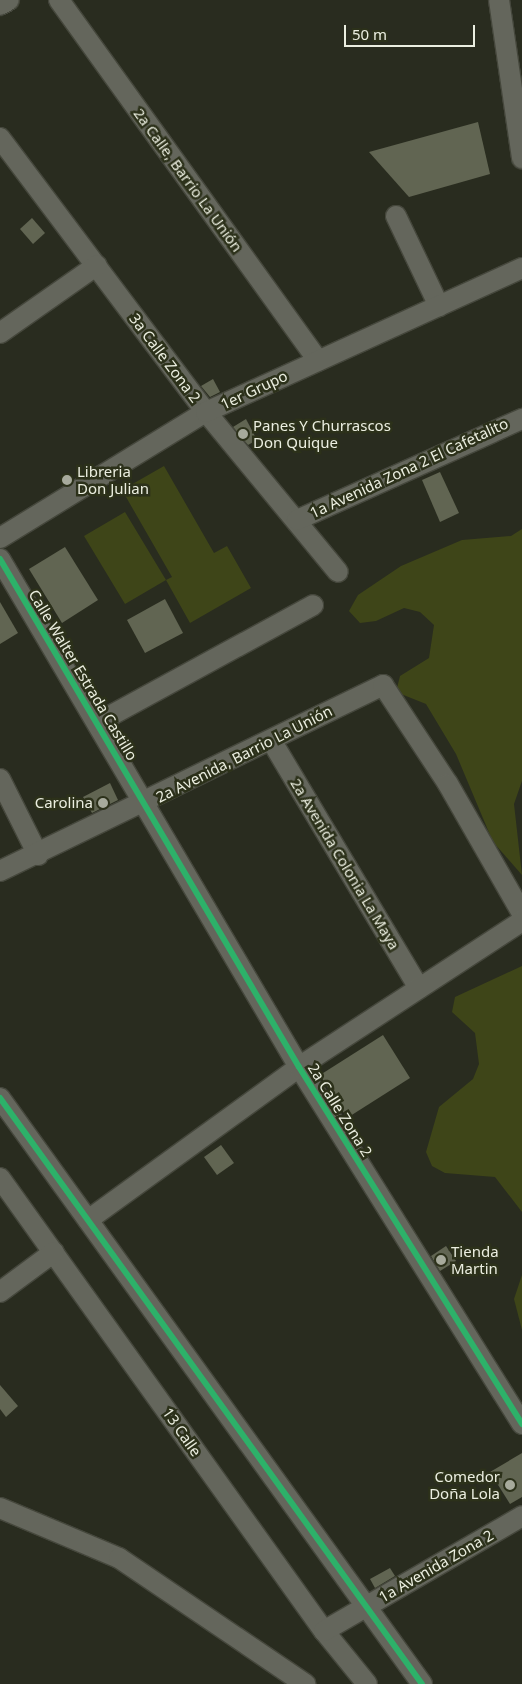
<!DOCTYPE html>
<meta charset="utf-8">
<style>
body{margin:0}
#map{position:relative;width:522px;height:1684px;overflow:hidden;background:#292c1f;font-family:"Noto Sans",sans-serif}
div>[style]{position:absolute}
[style*='--x']{left:calc(var(--x)*1px);top:calc(var(--y)*1px);width:calc(var(--w)*1px);rotate:calc(var(--a)*1deg)}
.green>*{inset:0;background:#3e4518}
.building>*{inset:0;background:#616552}
.roads{filter:drop-shadow(1px 0 #45473c) drop-shadow(-1px 0 #45473c) drop-shadow(0 1px #45473c) drop-shadow(0 -1px #45473c)}
.minor>*{height:20px;margin:-10px;padding:0 10px;transform-origin:10px;border-radius:10px;background:#64665c}
.cycleway>*{height:6px;margin:-3px;padding:0 3px;transform-origin:3px;border-radius:3px;background:#2db169}
.dots>*{width:14px;height:14px;translate:-50% -50%;box-sizing:border-box;border:2px solid #2c311a;border-radius:50%}
span{translate:-50% -50%;white-space:nowrap;text-align:center;line-height:1.15;-webkit-text-stroke:5px #2c311a;paint-order:stroke}
.street-label{font-size:15px;color:#ebeee0}
.poi-label{font-size:15px;color:#ebeee0}
.left{translate:0 -50%;text-align:left}
.right{translate:-100% -50%;text-align:right}
.scale{position:absolute;left:344px;top:25px;width:131px;height:22px;box-sizing:border-box;border:2px solid #ebeee0;border-top:0;padding-left:6px;font-size:15px;line-height:18px;white-space:nowrap;color:#ebeee0;-webkit-text-stroke:4px #2c311a;paint-order:stroke}
</style>
<div id="map">
<div class="green">
<div style="clip-path:polygon(164px 466px,214px 553px,227px 546px,251px 588px,190px 623px,166px 580px,125px 604px,84px 536px,125px 512px,166px 580px,172px 577px,122px 490px)"></div>
<div style="clip-path:polygon(522px 529px,522px 781px,514px 804px,522px 875px,493px 842px,456px 754px,426px 704px,396px 692px,400px 676px,429px 658px,434px 625px,420px 612px,404px 608px,376px 621px,360px 623px,349px 611px,358px 595px,401px 566px,462px 540px,511px 536px)"></div>
<div style="clip-path:polygon(522px 966px,522px 1212px,495px 1177px,445px 1173px,432px 1166px,426px 1152px,439px 1107px,473px 1079px,479px 1064px,475px 1033px,452px 1012px,455px 997px)"></div>
<div style="clip-path:polygon(522px 1275px,522px 1330px,514px 1299px)"></div>
</div>
<div class="building">
<div style="clip-path:polygon(478px 122px,490px 174px,409px 197px,369px 152px)"></div>
<div style="clip-path:polygon(32px 218px,45px 233px,33px 244px,20px 229px)"></div>
<div style="clip-path:polygon(213px 379px,220px 392px,210px 397px,201px 386px)"></div>
<div style="clip-path:polygon(246px 419px,257px 440px,248px 445px,233px 427px)"></div>
<div style="clip-path:polygon(440px 472px,459px 513px,440px 522px,422px 480px)"></div>
<div style="clip-path:polygon(65px 547px,98px 600px,62px 623px,29px 569px)"></div>
<div style="clip-path:polygon(165px 599px,183px 633px,145px 653px,127px 620px)"></div>
<div style="clip-path:polygon(0 602px,18px 633px,0 644px)"></div>
<div style="clip-path:polygon(110px 783px,118px 800px,92px 813px,83px 797px)"></div>
<div style="clip-path:polygon(383px 1035px,410px 1078px,347px 1118px,320px 1075px)"></div>
<div style="clip-path:polygon(221px 1145px,234px 1163px,217px 1175px,204px 1157px)"></div>
<div style="clip-path:polygon(446px 1246px,456px 1261px,440px 1271px,431px 1256px)"></div>
<div style="clip-path:polygon(0 1385px,18px 1406px,6px 1417px,0 1409px)"></div>
<div style="clip-path:polygon(522px 1453px,522px 1497px,510px 1504px,490px 1472px)"></div>
<div style="clip-path:polygon(390px 1568px,395px 1576px,375px 1588px,370px 1579px)"></div>
</div>
<div class="roads">
<div class="minor">
<div style="--x:59;--y:0;--w:444;--a:54.3"></div>
<div style="--x:499;--y:0;--w:160;--a:81.7"></div>
<div style="--x:0;--y:5;--w:10;--a:-29"></div>
<div style="--x:0;--y:138;--w:343;--a:53.1"></div>
<div style="--x:206;--y:412;--w:207;--a:50.5"></div>
<div style="--x:396;--y:216;--w:100;--a:64.5"></div>
<div style="--x:0;--y:333;--w:118;--a:-35"></div>
<div style="--x:297;--y:520;--w:247;--a:-24.2"></div>
<div style="--x:0;--y:538;--w:241;--a:-31.5"></div>
<div style="--x:206;--y:412;--w:347;--a:-24.5"></div>
<div style="--x:0;--y:559;--w:589;--a:59.52"></div>
<div style="--x:299;--y:1067;--w:421;--a:58"></div>
<div style="--x:97;--y:723;--w:246;--a:-28.6"></div>
<div style="--x:271;--y:740;--w:289;--a:59.2"></div>
<div style="--x:0;--y:779;--w:85;--a:63.4"></div>
<div style="--x:0;--y:871;--w:426;--a:-25.9"></div>
<div style="--x:383;--y:685;--w:118;--a:56.7"></div>
<div style="--x:448;--y:784;--w:149;--a:60.2"></div>
<div style="--x:0;--y:1098;--w:722;--a:54.24"></div>
<div style="--x:0;--y:1178;--w:557;--a:54.43"></div>
<div style="--x:324;--y:1631;--w:68;--a:50.9"></div>
<div style="--x:88;--y:1220;--w:261;--a:-35.9"></div>
<div style="--x:299;--y:1067;--w:267;--a:-33.2"></div>
<div style="--x:0;--y:1292;--w:67;--a:-36.5"></div>
<div style="--x:0;--y:1508;--w:129;--a:22.8"></div>
<div style="--x:119;--y:1558;--w:225;--a:34.1"></div>
<div style="--x:324;--y:1631;--w:229;--a:-30.1"></div>
</div>
</div>
<div class="cycleway">
<div style="--x:0;--y:559;--w:589;--a:59.52"></div>
<div style="--x:299;--y:1067;--w:421;--a:58"></div>
<div style="--x:0;--y:1098;--w:722;--a:54.24"></div>
</div>
<div class="dots">
<div style="left:243px;top:434px;background:#a7aa9c"></div>
<div style="left:67px;top:480px;background:#a7aa9c"></div>
<div style="left:103px;top:803px;background:#a7aa9c"></div>
<div style="left:441px;top:1260px;background:#a7aa9c"></div>
<div style="left:510px;top:1485px;background:#a7aa9c"></div>
</div>
<div class="street-label">
<span style="left:188px;top:180px;rotate:54deg">2a Calle, Barrio La Unión</span>
<span style="left:165px;top:358px;rotate:53deg">3a Calle Zona 2</span>
<span style="left:254px;top:390px;rotate:-25deg">1er Grupo</span>
<span style="left:409px;top:468px;rotate:-25deg">1a Avenida Zona 2 El Cafetalito</span>
<span style="left:83px;top:675px;rotate:59deg">Calle Walter Estrada Castillo</span>
<span style="left:244px;top:754px;rotate:-27deg">2a Avenida, Barrio La Unión</span>
<span style="left:345px;top:864px;rotate:59deg">2a Avenida Colonia La Maya</span>
<span style="left:340px;top:1110px;rotate:58deg">2a Calle Zona 2</span>
<span style="left:182px;top:1432px;rotate:55deg">13 Calle</span>
<span style="left:436px;top:1566px;rotate:-30deg">1a Avenida Zona 2</span>
</div>
<div class="poi-label">
<span class="left" style="left:253px;top:434px">Panes Y Churrascos<br>Don Quique</span>
<span class="left" style="left:77px;top:480px">Libreria<br>Don Julian</span>
<span class="right" style="left:93px;top:803px">Carolina</span>
<span class="left" style="left:451px;top:1260px">Tienda<br>Martin</span>
<span class="right" style="left:500px;top:1485px">Comedor<br>Doña Lola</span>
</div>
<div class="scale">50 m</div>
</div>
